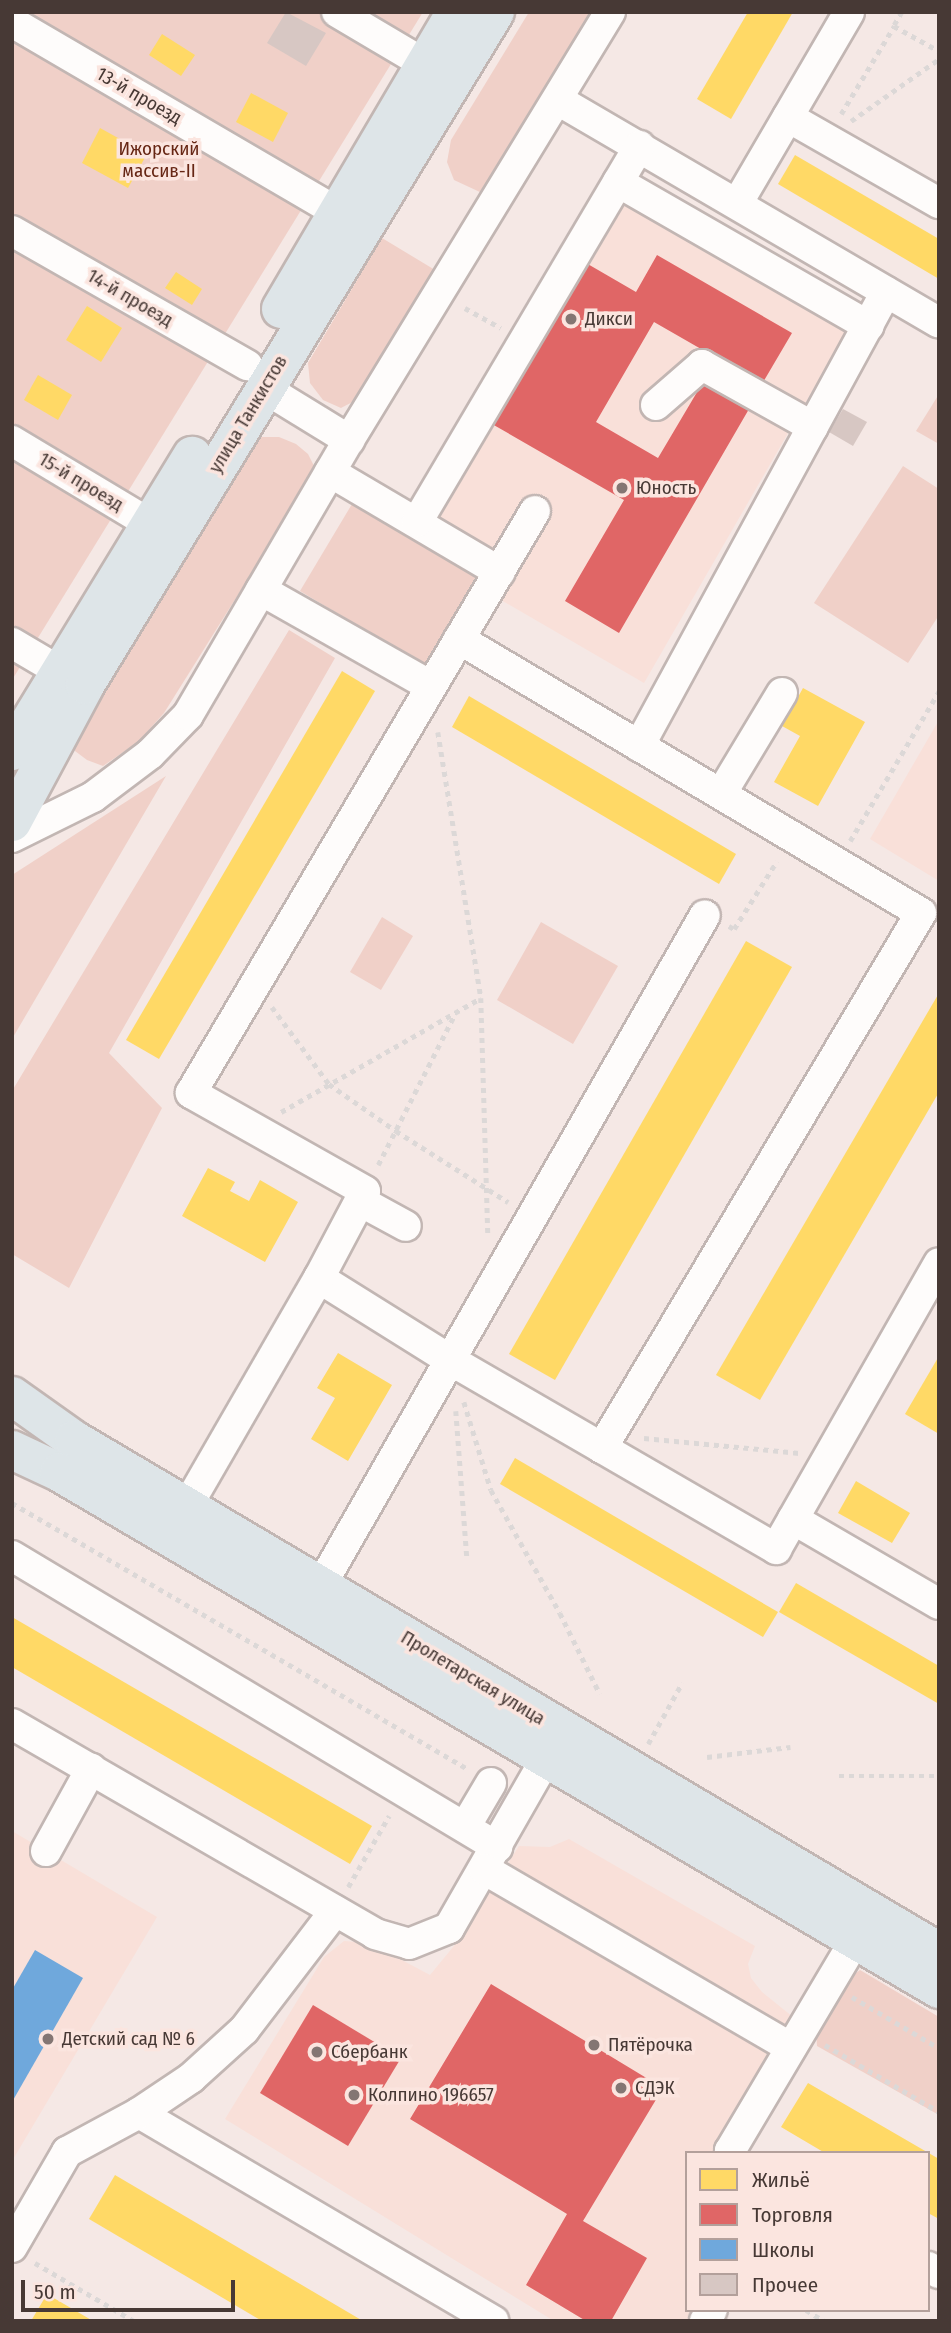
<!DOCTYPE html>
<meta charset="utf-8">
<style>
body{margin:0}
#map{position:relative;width:951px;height:2333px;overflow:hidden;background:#f5e8e5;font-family:"Fira Sans Condensed",sans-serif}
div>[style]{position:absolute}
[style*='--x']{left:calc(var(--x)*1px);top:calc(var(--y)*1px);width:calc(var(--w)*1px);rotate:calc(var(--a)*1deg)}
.built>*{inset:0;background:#f9e0d9}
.green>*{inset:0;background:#f0d0c8}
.homes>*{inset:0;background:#ffd966}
.shops>*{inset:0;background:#e06666}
.schools>*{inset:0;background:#6fa8dc}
.building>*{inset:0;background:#d7c7c3}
.path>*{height:4.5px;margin-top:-2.25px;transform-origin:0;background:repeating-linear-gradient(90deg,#dcd8d7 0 5px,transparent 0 10px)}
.roads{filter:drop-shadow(2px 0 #c2b6b3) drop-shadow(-2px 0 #c2b6b3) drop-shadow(0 2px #c2b6b3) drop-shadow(0 -2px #c2b6b3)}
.minor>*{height:30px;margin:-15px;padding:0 15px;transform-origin:15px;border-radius:15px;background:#fefcfb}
.major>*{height:38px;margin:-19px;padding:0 19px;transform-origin:19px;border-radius:19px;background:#dee5e8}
.dots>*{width:19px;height:19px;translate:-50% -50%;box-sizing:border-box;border:4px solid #fbe5df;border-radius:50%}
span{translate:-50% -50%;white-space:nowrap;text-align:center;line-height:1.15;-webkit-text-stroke:7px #fbe5df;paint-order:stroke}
.street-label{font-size:19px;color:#473935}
.park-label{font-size:19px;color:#662614}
.poi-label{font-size:19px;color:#473935}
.left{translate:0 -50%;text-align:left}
.frame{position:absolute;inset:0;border:14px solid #473935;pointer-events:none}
.legend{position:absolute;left:685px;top:2151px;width:245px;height:161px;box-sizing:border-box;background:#fbe5df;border:2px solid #b3a09b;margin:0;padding:9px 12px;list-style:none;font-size:21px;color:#473935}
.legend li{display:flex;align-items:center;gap:14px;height:35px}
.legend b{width:35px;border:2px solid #b3a09b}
.scale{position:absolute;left:21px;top:2280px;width:214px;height:32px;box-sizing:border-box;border:4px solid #473935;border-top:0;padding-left:9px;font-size:21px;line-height:24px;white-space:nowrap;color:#473935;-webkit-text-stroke:5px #fbe5df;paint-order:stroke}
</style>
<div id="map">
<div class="built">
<div style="clip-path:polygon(599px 185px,848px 329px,644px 683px,394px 538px)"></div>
<div style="clip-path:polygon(939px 720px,939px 881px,870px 839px)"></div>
<div style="clip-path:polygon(12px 1831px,157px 1917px,12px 2161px)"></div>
<div style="clip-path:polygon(569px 1839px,755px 1946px,748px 1964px,751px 1978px,762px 1992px,793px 2017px,714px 2153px,687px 2153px,687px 2310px,702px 2310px,696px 2321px,554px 2321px,225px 2119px,324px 1957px,344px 1941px,370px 1943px,430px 1975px,458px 1941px,519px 1846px,550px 1847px)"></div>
</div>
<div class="green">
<div style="clip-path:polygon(12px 12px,423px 12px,12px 680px)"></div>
<div style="clip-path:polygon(529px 12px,596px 12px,500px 180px,482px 193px,454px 180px,447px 162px,451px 140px)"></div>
<div style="clip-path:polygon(382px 238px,435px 270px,360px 398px,341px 408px,323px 400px,310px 383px,308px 363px)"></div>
<div style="clip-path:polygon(939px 394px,939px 444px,916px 431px)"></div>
<div style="clip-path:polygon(258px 437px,279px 437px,296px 444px,308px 454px,316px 470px,164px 713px,138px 742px,103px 766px,87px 760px,75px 751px,74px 737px)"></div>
<div style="clip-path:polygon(903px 466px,939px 489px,939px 615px,908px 663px,814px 603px)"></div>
<div style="clip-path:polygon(355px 499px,487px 577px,432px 670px,300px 591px)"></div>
<div style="clip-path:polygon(289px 630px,335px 658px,109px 1053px,162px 1108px,69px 1288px,12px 1254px,12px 1091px)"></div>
<div style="clip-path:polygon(166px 776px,12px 1039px,12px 875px)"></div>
<div style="clip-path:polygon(382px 917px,413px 936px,381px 990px,350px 972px)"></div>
<div style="clip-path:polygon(541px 922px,618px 966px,573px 1044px,497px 1000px)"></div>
<div style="clip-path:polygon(860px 1970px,939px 2017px,939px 2115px,817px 2046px,816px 2029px,845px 1981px)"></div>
</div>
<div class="homes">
<div style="clip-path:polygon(748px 12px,793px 12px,731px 119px,697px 99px)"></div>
<div style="clip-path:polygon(162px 34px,195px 55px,181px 76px,149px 55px)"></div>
<div style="clip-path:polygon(251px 93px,288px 113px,273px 142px,236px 122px)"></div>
<div style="clip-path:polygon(100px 128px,147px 154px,128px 188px,82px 163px)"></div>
<div style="clip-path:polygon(795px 155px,939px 239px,939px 279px,778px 184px)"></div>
<div style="clip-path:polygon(176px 272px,202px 289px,192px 305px,165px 288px)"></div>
<div style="clip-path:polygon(87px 306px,122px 328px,101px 362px,66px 340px)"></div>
<div style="clip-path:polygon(38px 375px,72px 395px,58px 420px,24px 400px)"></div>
<div style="clip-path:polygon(342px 671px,375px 691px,159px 1059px,126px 1040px)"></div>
<div style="clip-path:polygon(803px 688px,865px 722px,818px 806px,774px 782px,800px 736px,782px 726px)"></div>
<div style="clip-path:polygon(469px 696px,736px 854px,719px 884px,452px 727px)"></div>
<div style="clip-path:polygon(746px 941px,792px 967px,555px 1380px,509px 1354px)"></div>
<div style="clip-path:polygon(939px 993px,939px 1092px,760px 1400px,716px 1375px)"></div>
<div style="clip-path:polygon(208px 1168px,235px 1182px,230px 1191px,249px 1201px,260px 1180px,298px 1202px,265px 1262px,182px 1216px)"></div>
<div style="clip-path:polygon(338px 1353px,392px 1385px,348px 1461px,311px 1439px,335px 1398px,317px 1388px)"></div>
<div style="clip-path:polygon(939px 1356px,939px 1434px,905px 1414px)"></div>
<div style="clip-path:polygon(515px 1458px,778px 1612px,763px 1637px,500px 1484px)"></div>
<div style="clip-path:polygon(856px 1481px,910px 1513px,892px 1543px,838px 1513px)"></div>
<div style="clip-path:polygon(796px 1583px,939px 1666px,939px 1704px,779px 1612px)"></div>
<div style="clip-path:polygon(12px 1617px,372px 1826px,350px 1864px,12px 1667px)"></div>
<div style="clip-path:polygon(808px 2083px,939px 2159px,939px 2219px,928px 2213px,928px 2153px,825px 2153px,781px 2127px)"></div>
<div style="clip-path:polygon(115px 2175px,363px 2321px,262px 2321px,89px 2219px)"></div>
<div style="clip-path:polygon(47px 2294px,93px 2321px,31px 2321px)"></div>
</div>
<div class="shops">
<div style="clip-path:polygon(657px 255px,792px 333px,762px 384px,654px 322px,596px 422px,658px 458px,703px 382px,749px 409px,619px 633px,565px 601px,624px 500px,492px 424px,586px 263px,636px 292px)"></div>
<div style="clip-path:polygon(491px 1984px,663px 2088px,583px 2221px,647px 2258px,611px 2321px,586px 2321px,526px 2285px,567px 2214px,410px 2119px)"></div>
<div style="clip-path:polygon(313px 2005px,401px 2058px,348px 2146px,260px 2093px)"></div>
</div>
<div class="schools">
<div style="clip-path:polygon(35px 1950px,83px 1978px,12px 2102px,12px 1990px)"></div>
</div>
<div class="building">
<div style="clip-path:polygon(286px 12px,326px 33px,306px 66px,267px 43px)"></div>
<div style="clip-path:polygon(843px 409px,867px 422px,853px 446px,829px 432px)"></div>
</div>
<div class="path">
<div style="--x:902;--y:12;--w:16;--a:120"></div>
<div style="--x:894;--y:26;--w:51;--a:29.1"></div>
<div style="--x:841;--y:114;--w:103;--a:-58.9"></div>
<div style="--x:851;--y:121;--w:108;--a:-35.2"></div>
<div style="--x:465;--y:308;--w:41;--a:29.1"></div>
<div style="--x:438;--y:732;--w:269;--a:80.8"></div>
<div style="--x:481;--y:998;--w:236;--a:88.3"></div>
<div style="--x:850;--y:841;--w:174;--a:-59.3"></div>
<div style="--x:729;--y:926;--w:6;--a:31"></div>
<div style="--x:734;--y:929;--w:80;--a:-57.7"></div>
<div style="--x:272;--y:1007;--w:96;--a:53.5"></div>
<div style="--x:329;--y:1084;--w:82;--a:35"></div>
<div style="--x:396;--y:1131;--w:133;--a:32.4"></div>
<div style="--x:281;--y:1112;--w:230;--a:-29.7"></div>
<div style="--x:378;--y:1165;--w:169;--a:-63"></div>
<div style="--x:464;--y:1402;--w:92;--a:72.9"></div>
<div style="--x:491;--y:1490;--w:141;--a:60.7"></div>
<div style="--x:560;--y:1613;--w:90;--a:63.7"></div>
<div style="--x:456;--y:1411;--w:147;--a:85.7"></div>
<div style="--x:644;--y:1438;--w:156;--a:5.5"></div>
<div style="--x:12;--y:1503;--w:528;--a:30.26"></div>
<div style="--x:648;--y:1744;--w:70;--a:-60.9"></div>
<div style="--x:707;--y:1757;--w:84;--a:-6.9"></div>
<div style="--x:839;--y:1776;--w:100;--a:0"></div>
<div style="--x:348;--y:1887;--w:82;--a:-60"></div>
<div style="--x:852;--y:1997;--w:101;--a:30.4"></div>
<div style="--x:825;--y:2045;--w:132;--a:30.4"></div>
<div style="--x:35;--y:2263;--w:115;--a:30.4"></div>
<div style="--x:806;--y:2310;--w:21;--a:31"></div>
</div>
<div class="roads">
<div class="minor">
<div style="--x:337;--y:12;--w:102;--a:30.6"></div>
<div style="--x:12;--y:22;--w:379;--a:30.3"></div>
<div style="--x:558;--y:100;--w:441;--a:30.3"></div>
<div style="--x:788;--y:117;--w:174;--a:29.7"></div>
<div style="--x:618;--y:182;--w:289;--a:29.9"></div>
<div style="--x:737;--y:204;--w:222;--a:-59.7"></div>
<div style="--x:12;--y:231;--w:271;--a:29.7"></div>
<div style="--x:264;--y:388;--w:100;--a:31.5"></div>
<div style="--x:656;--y:405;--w:61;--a:-41"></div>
<div style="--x:702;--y:365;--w:127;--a:29.2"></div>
<div style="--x:12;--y:441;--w:161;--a:31"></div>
<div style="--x:330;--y:472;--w:197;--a:30.5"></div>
<div style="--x:417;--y:522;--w:437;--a:-59.4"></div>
<div style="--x:261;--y:590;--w:195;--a:29.5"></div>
<div style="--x:459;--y:639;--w:537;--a:30.67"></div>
<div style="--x:921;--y:913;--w:623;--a:120.81"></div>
<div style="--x:12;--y:643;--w:57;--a:30.6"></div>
<div style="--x:639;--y:746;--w:517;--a:-61.45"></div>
<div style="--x:721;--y:794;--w:118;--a:-58.9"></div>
<div style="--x:12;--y:837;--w:90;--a:-26.3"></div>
<div style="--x:93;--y:797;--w:71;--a:-37"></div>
<div style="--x:150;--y:754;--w:54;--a:-45.7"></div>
<div style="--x:188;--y:715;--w:319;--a:-59.7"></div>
<div style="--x:349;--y:440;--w:501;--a:-58.62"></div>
<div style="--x:360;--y:1201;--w:52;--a:28.5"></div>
<div style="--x:319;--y:1278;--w:157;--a:32"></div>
<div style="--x:452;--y:1361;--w:375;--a:30.1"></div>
<div style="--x:776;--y:1549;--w:329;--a:-60.3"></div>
<div style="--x:186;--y:1508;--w:266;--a:-60"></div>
<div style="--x:319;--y:1278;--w:98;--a:-62.1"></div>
<div style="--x:365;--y:1191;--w:200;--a:-150.6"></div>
<div style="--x:191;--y:1093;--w:676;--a:-59.41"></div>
<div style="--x:793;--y:1519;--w:169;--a:30.2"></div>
<div style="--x:12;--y:1556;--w:566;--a:30.96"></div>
<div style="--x:320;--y:1587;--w:774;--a:-60.19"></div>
<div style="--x:12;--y:1724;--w:419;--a:30"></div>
<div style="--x:375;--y:1934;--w:35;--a:16"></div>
<div style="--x:409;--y:1944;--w:43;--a:-21.8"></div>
<div style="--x:449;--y:1928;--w:215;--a:-60.2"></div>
<div style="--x:465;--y:1827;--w:51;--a:-59.4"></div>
<div style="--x:46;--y:1851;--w:94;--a:-61.2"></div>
<div style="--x:484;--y:1869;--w:355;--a:30.2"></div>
<div style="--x:139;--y:2113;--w:411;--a:30.4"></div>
<div style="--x:732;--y:2153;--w:3;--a:-135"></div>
<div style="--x:730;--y:2151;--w:266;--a:-59.3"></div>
<div style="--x:12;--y:2247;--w:110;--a:-59.9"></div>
<div style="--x:67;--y:2152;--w:82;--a:-28.4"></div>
<div style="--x:139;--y:2113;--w:63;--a:-33.9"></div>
<div style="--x:191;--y:2078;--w:72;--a:-42.2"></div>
<div style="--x:244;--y:2030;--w:150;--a:-52.6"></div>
<div style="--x:928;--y:2267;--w:13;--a:29"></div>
<div style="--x:705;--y:2321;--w:13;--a:-58"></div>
</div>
<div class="major">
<div style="--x:281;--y:309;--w:345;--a:-59.5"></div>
<div style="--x:12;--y:751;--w:346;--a:-58.6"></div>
<div style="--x:12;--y:822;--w:155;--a:-61.9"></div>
<div style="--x:85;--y:685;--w:788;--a:-58.65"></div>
<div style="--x:12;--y:1396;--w:76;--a:35.4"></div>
<div style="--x:74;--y:1440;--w:1005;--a:30.62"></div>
<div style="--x:12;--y:1450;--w:52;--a:25.1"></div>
<div style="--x:59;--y:1472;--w:1021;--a:30.43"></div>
</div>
</div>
<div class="dots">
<div style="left:571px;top:319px;background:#847673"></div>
<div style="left:622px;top:488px;background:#847673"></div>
<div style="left:48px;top:2039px;background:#847673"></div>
<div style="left:594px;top:2045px;background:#847673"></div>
<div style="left:317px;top:2052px;background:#847673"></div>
<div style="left:621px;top:2088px;background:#847673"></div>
<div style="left:354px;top:2095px;background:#847673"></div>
</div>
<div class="street-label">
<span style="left:139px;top:96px;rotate:30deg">13-й проезд</span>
<span style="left:130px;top:298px;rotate:30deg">14-й проезд</span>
<span style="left:248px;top:414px;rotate:-59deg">улица Танкистов</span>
<span style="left:81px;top:482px;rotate:31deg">15-й проезд</span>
<span style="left:473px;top:1678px;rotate:31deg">Пролетарская улица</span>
</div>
<div class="park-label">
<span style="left:159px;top:160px">Ижорский<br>массив-II</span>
</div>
<div class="poi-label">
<span class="left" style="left:585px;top:319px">Дикси</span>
<span class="left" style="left:636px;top:488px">Юность</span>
<span class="left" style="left:62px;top:2039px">Детский сад № 6</span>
<span class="left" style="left:608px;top:2045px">Пятёрочка</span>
<span class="left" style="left:331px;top:2052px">Сбербанк</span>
<span class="left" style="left:635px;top:2088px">СДЭК</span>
<span class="left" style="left:368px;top:2095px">Колпино 196657</span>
</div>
<div class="frame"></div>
<ul class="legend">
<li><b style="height:19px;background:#ffd966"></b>Жильё</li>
<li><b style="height:19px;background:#e06666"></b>Торговля</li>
<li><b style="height:19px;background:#6fa8dc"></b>Школы</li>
<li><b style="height:19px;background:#d7c7c3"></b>Прочее</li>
</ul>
<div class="scale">50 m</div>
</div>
